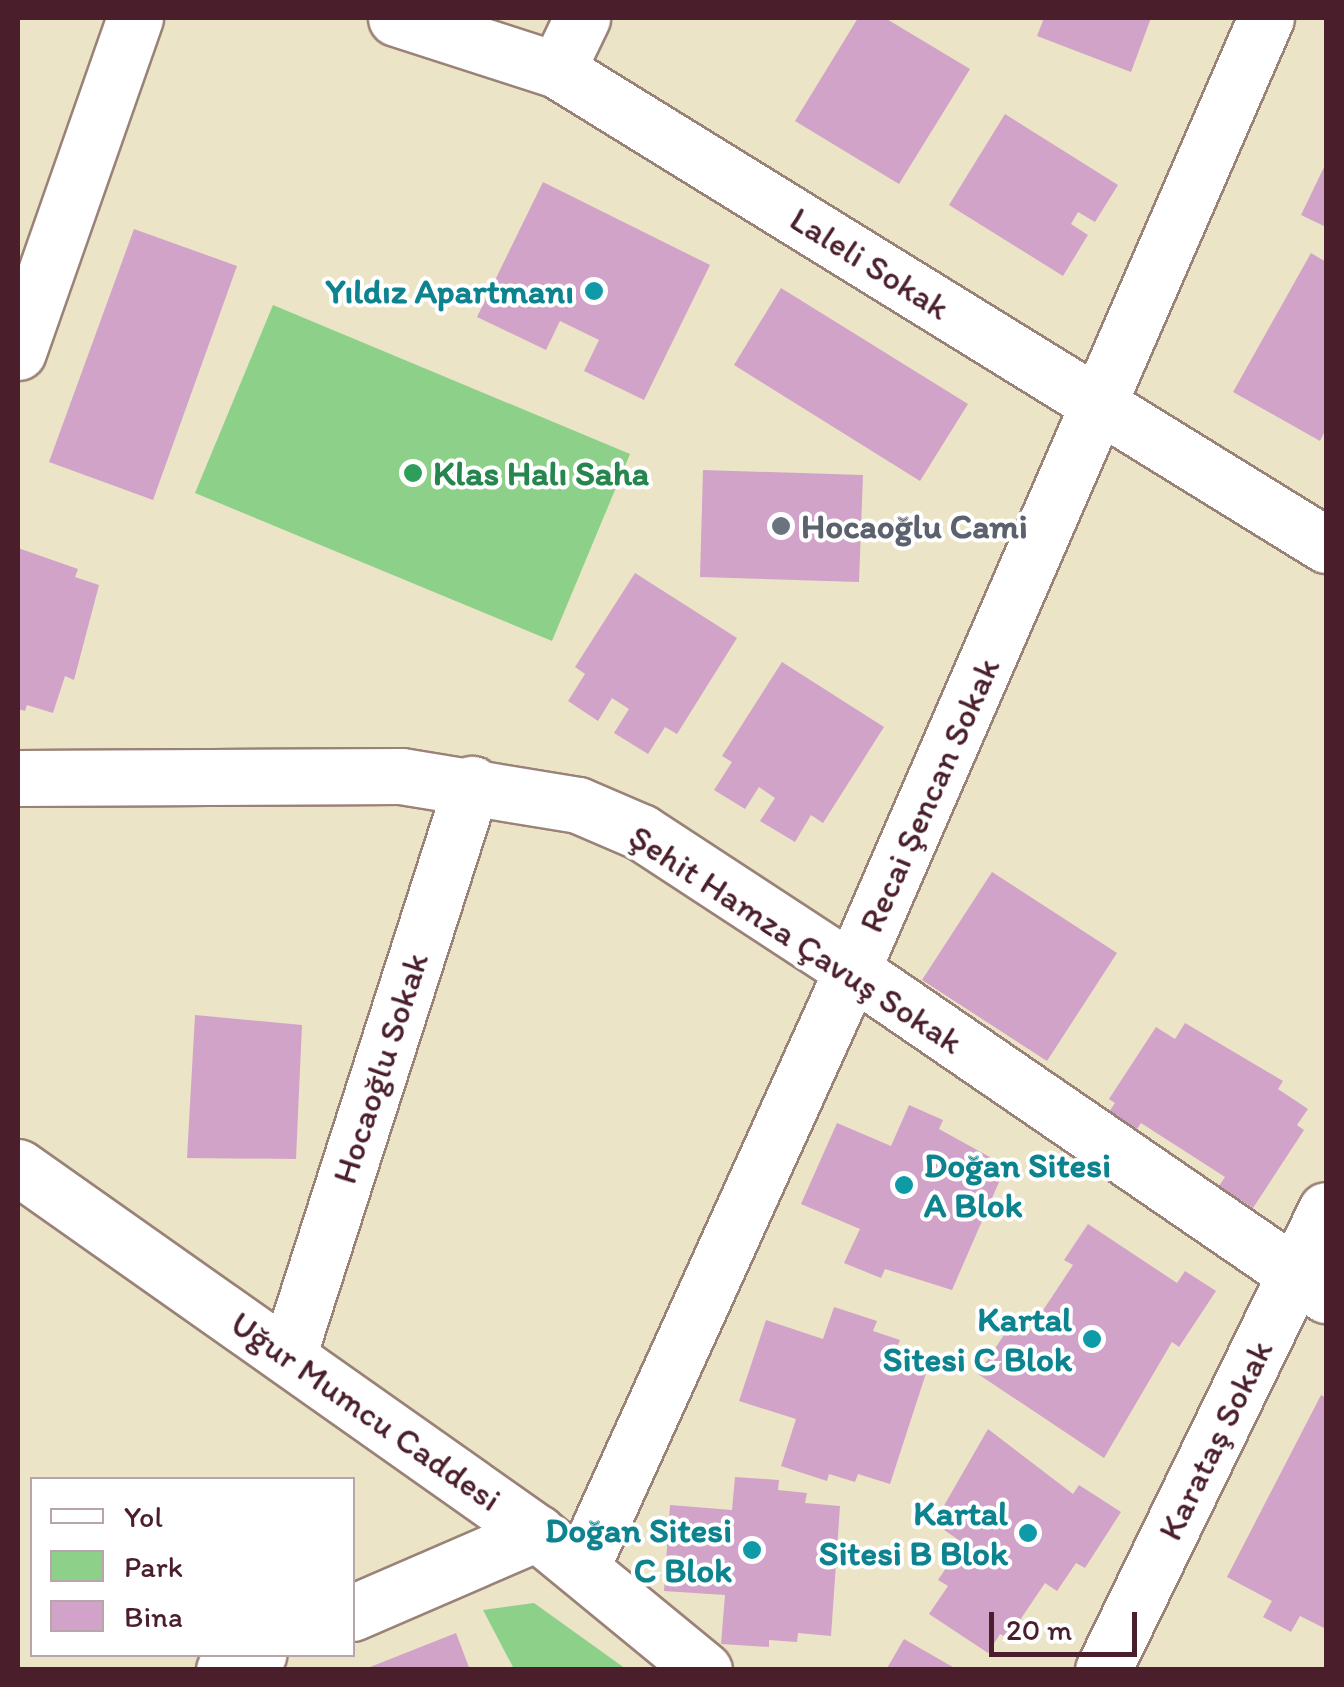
<!DOCTYPE html>
<meta charset="utf-8">
<style>
body{margin:0}
#map{position:relative;width:1344px;height:1687px;overflow:hidden;background:#ece4c6;font-family:Itim,sans-serif}
div>[style]{position:absolute}
[style*='--x']{left:calc(var(--x)*1px);top:calc(var(--y)*1px);width:calc(var(--w)*1px);rotate:calc(var(--a)*1deg)}
.green>*{inset:0;background:#8dd089}
.building>*{inset:0;background:#d2a3c9}
.roads{filter:drop-shadow(2px 0 #9b8278) drop-shadow(-2px 0 #9b8278) drop-shadow(0 2px #9b8278) drop-shadow(0 -2px #9b8278)}
.minor>*{height:55px;margin:-27.5px;padding:0 27.5px;transform-origin:27.5px;border-radius:27.5px;background:#fff}
.major>*{height:55px;margin:-27.5px;padding:0 27.5px;transform-origin:27.5px;border-radius:27.5px;background:#fff}
.dots>*{width:28px;height:28px;translate:-50% -50%;box-sizing:border-box;border:5px solid #fff;border-radius:50%}
span{translate:-50% -50%;white-space:nowrap;text-align:center;line-height:1.15;-webkit-text-stroke:8px #fff;paint-order:stroke}
.street-label{font-size:35px;color:#4a1f2b}
.culture-label{font-size:35px;color:#0d838f;font-weight:700}
.right{translate:-100% -50%;text-align:right}
.left{translate:0 -50%;text-align:left}
.leisure-label{font-size:35px;color:#27864d;font-weight:700}
.worship-label{font-size:35px;color:#5b616d;font-weight:700}
.frame{position:absolute;inset:0;border:20px solid #4a1f2b;pointer-events:none}
.legend{position:absolute;left:30px;top:1477px;width:325px;height:180px;box-sizing:border-box;background:#fff;border:2px solid #b7a5aa;margin:0;padding:12px 18px;list-style:none;font-size:30px;color:#4a1f2b}
.legend li{display:flex;align-items:center;gap:20px;height:50px}
.legend b{width:50px;border:2px solid #b7a5aa}
.scale{position:absolute;left:989px;top:1612px;width:148px;height:45px;box-sizing:border-box;border:5px solid #4a1f2b;border-top:0;padding-left:12px;font-size:30px;line-height:35px;white-space:nowrap;color:#4a1f2b;-webkit-text-stroke:8px #fff;paint-order:stroke}
</style>
<div id="map">
<div class="green">
<div style="clip-path:polygon(273px 305px,630px 454px,552px 641px,195px 493px)"></div>
<div style="clip-path:polygon(534px 1603px,626px 1669px,514px 1669px,483px 1610px)"></div>
</div>
<div class="building">
<div style="clip-path:polygon(858px 18px,885px 18px,970px 69px,899px 184px,795px 121px)"></div>
<div style="clip-path:polygon(1044px 18px,1151px 18px,1131px 72px,1037px 36px)"></div>
<div style="clip-path:polygon(1005px 114px,1118px 185px,1095px 222px,1078px 212px,1071px 224px,1088px 235px,1063px 276px,949px 205px)"></div>
<div style="clip-path:polygon(1326px 163px,1326px 227px,1301px 215px)"></div>
<div style="clip-path:polygon(543px 182px,710px 265px,644px 400px,584px 371px,599px 340px,560px 321px,546px 350px,477px 317px)"></div>
<div style="clip-path:polygon(134px 229px,237px 266px,153px 500px,49px 462px)"></div>
<div style="clip-path:polygon(1311px 253px,1326px 262px,1326px 429px,1320px 441px,1233px 392px)"></div>
<div style="clip-path:polygon(781px 288px,968px 404px,920px 481px,734px 365px)"></div>
<div style="clip-path:polygon(703px 470px,863px 475px,859px 582px,700px 577px)"></div>
<div style="clip-path:polygon(18px 548px,78px 569px,75px 577px,99px 585px,74px 680px,65px 676px,53px 713px,27px 705px,25px 711px,18px 709px)"></div>
<div style="clip-path:polygon(635px 573px,737px 638px,677px 734px,665px 727px,648px 754px,614px 733px,629px 709px,612px 698px,598px 721px,568px 701px,585px 674px,575px 667px)"></div>
<div style="clip-path:polygon(782px 662px,884px 727px,823px 823px,811px 815px,795px 842px,760px 821px,775px 798px,759px 787px,745px 809px,714px 790px,732px 762px,722px 756px)"></div>
<div style="clip-path:polygon(992px 872px,1117px 953px,1047px 1061px,922px 980px)"></div>
<div style="clip-path:polygon(195px 1015px,302px 1025px,296px 1159px,187px 1158px)"></div>
<div style="clip-path:polygon(1185px 1023px,1283px 1081px,1278px 1089px,1308px 1109px,1297px 1125px,1304px 1130px,1253px 1208px,1219px 1186px,1225px 1177px,1141px 1123px,1135px 1132px,1107px 1115px,1115px 1103px,1109px 1099px,1156px 1027px,1175px 1039px)"></div>
<div style="clip-path:polygon(909px 1105px,943px 1120px,939px 1129px,1006px 1166px,952px 1290px,885px 1269px,881px 1278px,844px 1263px,860px 1229px,801px 1204px,837px 1123px,891px 1146px)"></div>
<div style="clip-path:polygon(1088px 1224px,1177px 1283px,1185px 1271px,1216px 1291px,1179px 1347px,1172px 1342px,1104px 1458px,978px 1374px,1010px 1326px,1026px 1336px,1073px 1265px,1064px 1260px)"></div>
<div style="clip-path:polygon(834px 1307px,877px 1321px,873px 1331px,900px 1340px,896px 1350px,930px 1361px,890px 1484px,858px 1474px,855px 1482px,829px 1474px,827px 1481px,781px 1466px,796px 1419px,739px 1401px,766px 1320px,823px 1339px)"></div>
<div style="clip-path:polygon(1321px 1395px,1326px 1398px,1326px 1629px,1300px 1616px,1291px 1632px,1263px 1617px,1272px 1601px,1227px 1577px)"></div>
<div style="clip-path:polygon(988px 1429px,1073px 1494px,1079px 1485px,1121px 1512px,1085px 1568px,1076px 1563px,1057px 1591px,1045px 1583px,1008px 1638px,1000px 1634px,988px 1653px,929px 1614px,948px 1586px,938px 1580px,963px 1543px,934px 1523px)"></div>
<div style="clip-path:polygon(735px 1477px,779px 1480px,778px 1490px,807px 1493px,805px 1503px,840px 1506px,831px 1636px,798px 1633px,797px 1642px,769px 1640px,769px 1647px,721px 1644px,725px 1595px,664px 1591px,670px 1505px,732px 1510px)"></div>
<div style="clip-path:polygon(456px 1633px,470px 1670px,365px 1670px,365px 1669px)"></div>
<div style="clip-path:polygon(904px 1639px,958px 1670px,886px 1670px)"></div>
</div>
<div class="roads">
<div class="minor">
<div style="--x:396;--y:18;--w:169;--a:17.9"></div>
<div style="--x:557;--y:70;--w:904;--a:31.7"></div>
<div style="--x:557;--y:70;--w:58;--a:-64.3"></div>
<div style="--x:18;--y:778;--w:383;--a:-0.3"></div>
<div style="--x:401;--y:776;--w:179;--a:9.3"></div>
<div style="--x:578;--y:805;--w:69;--a:23.2"></div>
<div style="--x:641;--y:832;--w:252;--a:33.2"></div>
<div style="--x:852;--y:970;--w:575;--a:34.44"></div>
<div style="--x:289;--y:1353;--w:598;--a:-72.17"></div>
<div style="--x:581;--y:1568;--w:657;--a:-65.62"></div>
<div style="--x:852;--y:970;--w:1038;--a:-66.5"></div>
<div style="--x:352;--y:1613;--w:202;--a:-23.4"></div>
<div style="--x:224;--y:1670;--w:38;--a:-25"></div>
<div style="--x:1103;--y:1670;--w:511;--a:-64.14"></div>
</div>
<div class="major">
<div style="--x:18;--y:352;--w:354;--a:-70.7"></div>
<div style="--x:18;--y:1167;--w:635;--a:35.19"></div>
<div style="--x:537;--y:1533;--w:216;--a:39.4"></div>
</div>
</div>
<div class="dots">
<div style="left:594px;top:291px;background:#0f9aa8"></div>
<div style="left:413px;top:473px;background:#2e9e5b"></div>
<div style="left:781px;top:526px;background:#6b7280"></div>
<div style="left:904px;top:1185px;background:#0f9aa8"></div>
<div style="left:1092px;top:1339px;background:#0f9aa8"></div>
<div style="left:1028px;top:1533px;background:#0f9aa8"></div>
<div style="left:752px;top:1550px;background:#0f9aa8"></div>
</div>
<div class="street-label">
<span style="left:870px;top:263px;rotate:32deg">Laleli Sokak</span>
<span style="left:929px;top:795px;rotate:-66deg">Recai Şencan Sokak</span>
<span style="left:796px;top:939px;rotate:33deg">Şehit Hamza Çavuş Sokak</span>
<span style="left:380px;top:1068px;rotate:-72deg">Hocaoğlu Sokak</span>
<span style="left:366px;top:1411px;rotate:35deg">Uğur Mumcu Caddesi</span>
<span style="left:1215px;top:1440px;rotate:-64deg">Karataş Sokak</span>
</div>
<div class="culture-label">
<span class="right" style="left:574px;top:291px">Yıldız Apartmanı</span>
<span class="left" style="left:924px;top:1185px">Doğan Sitesi<br>A Blok</span>
<span class="right" style="left:1072px;top:1339px">Kartal<br>Sitesi C Blok</span>
<span class="right" style="left:1008px;top:1533px">Kartal<br>Sitesi B Blok</span>
<span class="right" style="left:732px;top:1550px">Doğan Sitesi<br>C Blok</span>
</div>
<div class="leisure-label">
<span class="left" style="left:433px;top:473px">Klas Halı Saha</span>
</div>
<div class="worship-label">
<span class="left" style="left:801px;top:526px">Hocaoğlu Cami</span>
</div>
<div class="frame"></div>
<ul class="legend">
<li><b style="height:12px;background:#fff"></b>Yol</li>
<li><b style="height:28px;background:#8dd089"></b>Park</li>
<li><b style="height:28px;background:#d2a3c9"></b>Bina</li>
</ul>
<div class="scale">20 m</div>
</div>
